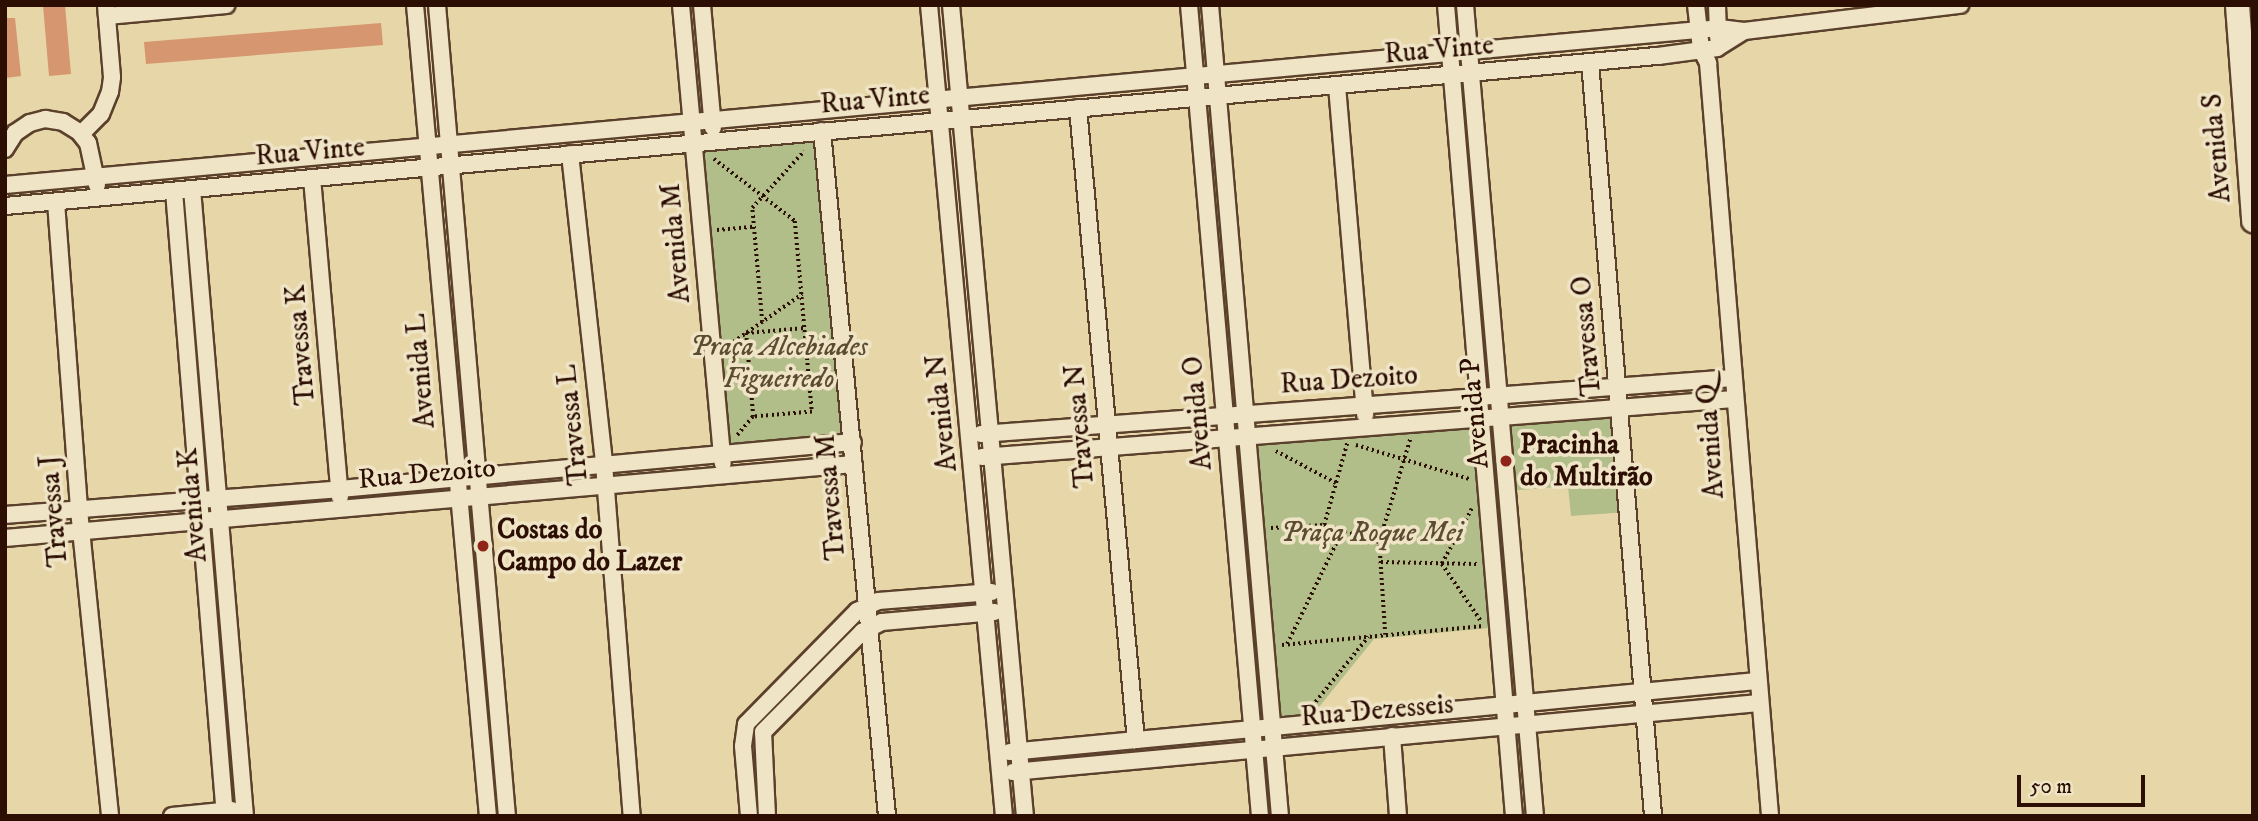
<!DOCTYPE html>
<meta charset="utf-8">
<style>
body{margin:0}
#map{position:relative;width:2258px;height:821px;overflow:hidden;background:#e7d6a7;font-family:"IM FELL DW Pica",serif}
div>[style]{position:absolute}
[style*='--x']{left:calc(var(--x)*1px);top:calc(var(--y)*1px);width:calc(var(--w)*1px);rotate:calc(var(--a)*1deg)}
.green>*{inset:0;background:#b2be8a}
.building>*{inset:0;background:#d69670}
.path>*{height:3.5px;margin-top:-1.75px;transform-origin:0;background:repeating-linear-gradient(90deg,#2c0e03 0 2px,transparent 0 5.5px)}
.roads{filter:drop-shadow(2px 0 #5b402c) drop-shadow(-2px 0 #5b402c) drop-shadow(0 2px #5b402c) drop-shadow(0 -2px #5b402c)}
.street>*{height:16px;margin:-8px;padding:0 8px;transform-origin:8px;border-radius:8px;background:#efe4c6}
.secondary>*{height:23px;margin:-11.5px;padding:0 11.5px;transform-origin:11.5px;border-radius:11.5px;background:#efe4c6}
.dots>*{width:19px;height:19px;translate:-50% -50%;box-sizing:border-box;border:4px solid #efe4c6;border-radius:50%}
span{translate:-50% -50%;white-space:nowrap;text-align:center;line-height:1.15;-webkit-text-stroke:7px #efe4c6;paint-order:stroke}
.street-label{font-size:28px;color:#2c0e03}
.park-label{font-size:28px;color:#5b4c32;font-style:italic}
.poi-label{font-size:28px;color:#2c0e03;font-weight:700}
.left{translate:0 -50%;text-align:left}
.frame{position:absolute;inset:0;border:7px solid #2c0e03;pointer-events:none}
.scale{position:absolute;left:2017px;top:775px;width:128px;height:32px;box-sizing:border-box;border:4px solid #2c0e03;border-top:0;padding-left:9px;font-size:21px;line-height:24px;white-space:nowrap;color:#2c0e03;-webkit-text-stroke:5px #efe4c6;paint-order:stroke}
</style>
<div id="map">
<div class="green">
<div style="clip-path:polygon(822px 131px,852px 442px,722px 453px,694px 143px)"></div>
<div style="clip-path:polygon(1619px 408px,1628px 512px,1571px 516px,1568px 486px,1508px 491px,1502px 416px)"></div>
<div style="clip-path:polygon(1480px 418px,1499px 627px,1374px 639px,1306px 723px,1272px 727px,1247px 436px)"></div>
</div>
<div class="building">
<div style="clip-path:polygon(43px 5px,65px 5px,71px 74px,49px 76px)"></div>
<div style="clip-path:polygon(5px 18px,15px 18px,21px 76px,5px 78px)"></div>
<div style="clip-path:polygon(381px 23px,383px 45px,146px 64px,144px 42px)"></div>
</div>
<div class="path">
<div style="--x:714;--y:159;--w:102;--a:37.4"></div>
<div style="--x:795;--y:221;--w:192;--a:84.9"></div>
<div style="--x:812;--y:412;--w:59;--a:175.2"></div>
<div style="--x:753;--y:417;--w:25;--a:130"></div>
<div style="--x:717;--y:230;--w:36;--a:-5"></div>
<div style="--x:762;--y:322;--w:114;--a:-95"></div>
<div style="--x:752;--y:208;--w:77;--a:-47.6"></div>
<div style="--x:729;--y:345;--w:89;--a:-34.9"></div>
<div style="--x:753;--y:417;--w:84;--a:-94.8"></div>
<div style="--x:746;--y:333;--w:59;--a:-4.8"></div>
<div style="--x:1356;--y:445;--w:118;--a:16.7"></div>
<div style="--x:1276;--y:451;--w:68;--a:28.1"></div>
<div style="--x:1472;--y:509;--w:63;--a:118.6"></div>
<div style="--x:1442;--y:564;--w:69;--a:55.6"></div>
<div style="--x:1324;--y:525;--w:85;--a:-74.3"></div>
<div style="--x:1271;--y:528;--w:53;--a:-3.2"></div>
<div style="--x:1324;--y:525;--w:58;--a:17.2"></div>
<div style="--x:1381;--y:562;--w:96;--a:1.2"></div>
<div style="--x:1385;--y:635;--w:93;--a:-93.7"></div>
<div style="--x:1379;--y:542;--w:108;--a:-73.2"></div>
<div style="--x:1287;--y:644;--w:126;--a:-64"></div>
<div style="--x:1282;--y:645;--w:202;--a:-5.4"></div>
<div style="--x:1312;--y:706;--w:89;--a:-50.9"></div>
</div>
<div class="roads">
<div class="street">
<div style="--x:415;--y:5;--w:814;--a:84.86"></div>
<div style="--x:437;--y:5;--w:814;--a:85.07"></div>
<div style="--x:681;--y:5;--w:460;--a:84.8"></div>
<div style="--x:702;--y:5;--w:123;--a:84.9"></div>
<div style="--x:929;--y:5;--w:814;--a:84.72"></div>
<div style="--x:951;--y:5;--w:814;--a:84.79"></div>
<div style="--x:1189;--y:5;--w:814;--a:85"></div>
<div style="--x:1210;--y:5;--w:814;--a:85.07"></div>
<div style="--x:1446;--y:5;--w:814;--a:85.21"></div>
<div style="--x:1465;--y:5;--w:814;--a:85.07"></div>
<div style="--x:1696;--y:5;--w:44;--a:83.5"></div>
<div style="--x:1701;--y:49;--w:16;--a:63"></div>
<div style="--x:1708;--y:63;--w:756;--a:85.29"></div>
<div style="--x:1717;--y:5;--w:33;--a:88"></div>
<div style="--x:107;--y:16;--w:120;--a:-5.3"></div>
<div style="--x:1590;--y:62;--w:757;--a:85.22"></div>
<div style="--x:1337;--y:86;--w:330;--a:85.1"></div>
<div style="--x:1078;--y:108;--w:635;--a:84.76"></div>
<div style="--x:822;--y:131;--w:688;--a:84.58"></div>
<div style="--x:81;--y:134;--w:28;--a:-45"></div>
<div style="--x:101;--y:114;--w:24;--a:-68"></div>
<div style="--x:110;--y:92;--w:15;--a:-82"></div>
<div style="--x:112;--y:77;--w:72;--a:-94.8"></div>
<div style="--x:5;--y:149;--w:19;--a:-58"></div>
<div style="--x:15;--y:133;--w:18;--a:-34"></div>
<div style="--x:30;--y:123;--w:16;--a:-15"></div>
<div style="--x:45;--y:119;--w:18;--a:9"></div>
<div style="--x:63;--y:122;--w:19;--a:32"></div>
<div style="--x:79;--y:132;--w:14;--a:51"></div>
<div style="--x:88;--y:143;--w:43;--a:77.9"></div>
<div style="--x:570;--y:154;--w:312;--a:83.7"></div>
<div style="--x:604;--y:464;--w:353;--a:85.5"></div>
<div style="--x:312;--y:178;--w:320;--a:85"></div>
<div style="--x:5;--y:185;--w:1721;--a:-5.23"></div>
<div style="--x:1719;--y:28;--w:25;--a:7"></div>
<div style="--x:1744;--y:31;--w:218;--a:-6.9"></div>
<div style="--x:192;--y:189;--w:629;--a:85.17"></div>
<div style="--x:174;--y:191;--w:627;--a:85.34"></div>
<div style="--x:56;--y:202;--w:309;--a:85.7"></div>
<div style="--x:79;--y:510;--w:308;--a:84.2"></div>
<div style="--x:5;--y:206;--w:1660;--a:-5.19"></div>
<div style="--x:1658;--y:56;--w:60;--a:-7.7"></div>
<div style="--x:1717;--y:48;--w:32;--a:-32"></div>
<div style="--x:981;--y:434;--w:754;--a:-4.26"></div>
<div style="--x:982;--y:457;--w:754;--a:-4.41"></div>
<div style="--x:5;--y:515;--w:336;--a:-4.4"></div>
<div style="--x:340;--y:489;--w:515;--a:-5.23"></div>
<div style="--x:5;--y:538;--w:852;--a:-4.98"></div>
<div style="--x:1392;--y:736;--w:80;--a:85.7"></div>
<div style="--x:1010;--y:752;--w:750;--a:-5.43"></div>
<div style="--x:1013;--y:772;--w:749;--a:-5.28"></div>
<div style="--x:172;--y:816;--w:60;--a:-5.7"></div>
<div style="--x:749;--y:816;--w:70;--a:-94.9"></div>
<div style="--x:743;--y:746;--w:22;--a:-82"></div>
<div style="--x:746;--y:724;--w:158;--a:-45.5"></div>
<div style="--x:857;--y:611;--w:23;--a:-25"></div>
<div style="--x:878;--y:601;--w:114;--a:-4.5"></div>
<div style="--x:767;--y:816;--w:84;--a:-92.7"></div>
<div style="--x:763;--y:732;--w:141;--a:-45.3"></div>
<div style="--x:862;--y:632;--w:22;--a:-27"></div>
<div style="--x:882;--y:622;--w:113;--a:-5.1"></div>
</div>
<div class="secondary">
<div style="--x:2237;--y:5;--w:216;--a:85.7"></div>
</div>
</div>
<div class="dots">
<div style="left:1506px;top:461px;background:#8f2418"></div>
<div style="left:483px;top:546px;background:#8f2418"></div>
</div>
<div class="street-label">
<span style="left:1439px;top:50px;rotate:-5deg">Rua Vinte</span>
<span style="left:875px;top:100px;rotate:-5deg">Rua Vinte</span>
<span style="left:2217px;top:148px;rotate:-95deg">Avenida S</span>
<span style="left:310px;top:152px;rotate:-5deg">Rua Vinte</span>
<span style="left:676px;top:243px;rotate:-95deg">Avenida M</span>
<span style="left:1587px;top:336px;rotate:-95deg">Travessa O</span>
<span style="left:301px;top:345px;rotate:-95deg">Travessa K</span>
<span style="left:421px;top:371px;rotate:-95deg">Avenida L</span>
<span style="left:1349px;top:380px;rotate:-4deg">Rua Dezoito</span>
<span style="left:942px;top:413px;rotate:-96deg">Avenida N</span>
<span style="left:1198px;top:413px;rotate:-95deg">Avenida O</span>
<span style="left:1475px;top:413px;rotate:-95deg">Avenida P</span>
<span style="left:573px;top:425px;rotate:-96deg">Travessa L</span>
<span style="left:1080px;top:426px;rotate:-95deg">Travessa N</span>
<span style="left:1711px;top:441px;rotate:-94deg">Avenida Q</span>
<span style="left:427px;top:474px;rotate:-5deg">Rua Dezoito</span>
<span style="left:831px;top:497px;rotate:-95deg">Travessa M</span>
<span style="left:193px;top:505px;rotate:-95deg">Avenida K</span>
<span style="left:54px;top:511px;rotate:-95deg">Travessa J</span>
<span style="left:1377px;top:711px;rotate:-5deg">Rua Dezesseis</span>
</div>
<div class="park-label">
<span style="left:779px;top:363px">Praça Alcebiades<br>Figueiredo</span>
<span style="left:1372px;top:533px">Praça Roque Mei</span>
</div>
<div class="poi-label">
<span class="left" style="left:1520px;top:461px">Pracinha<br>do Multirão</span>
<span class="left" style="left:497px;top:546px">Costas do<br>Campo do Lazer</span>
</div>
<div class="frame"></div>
<div class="scale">50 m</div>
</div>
